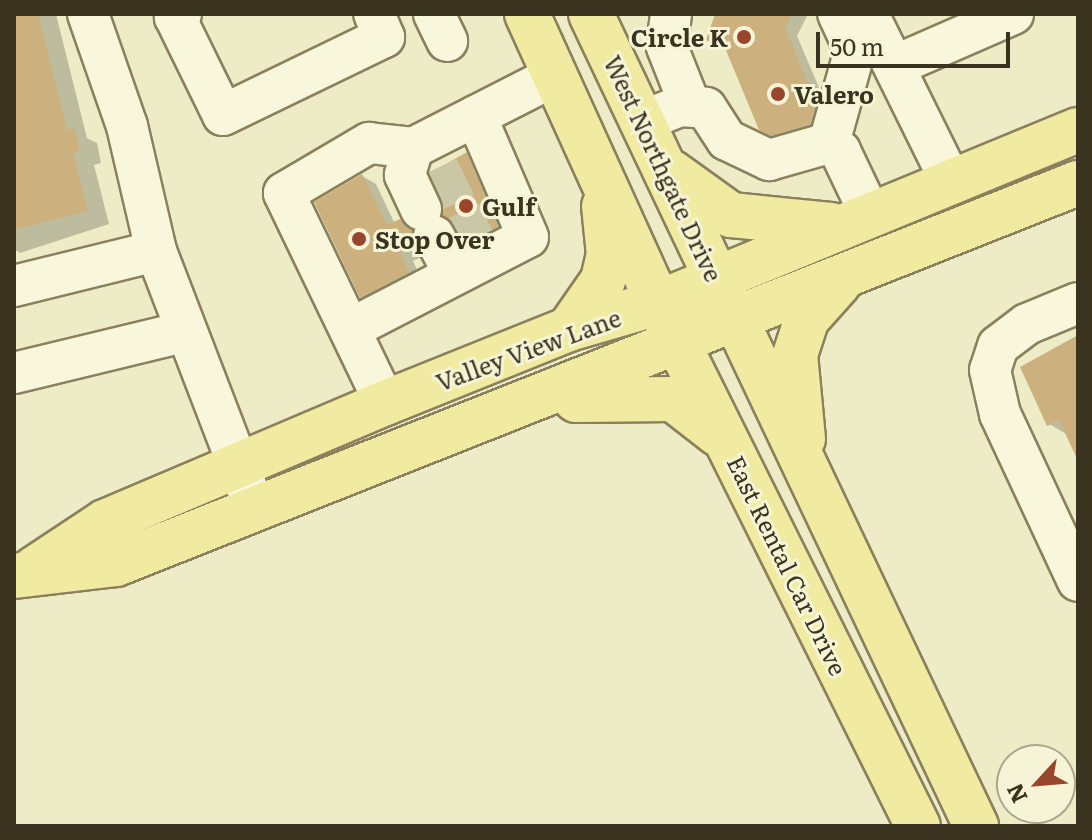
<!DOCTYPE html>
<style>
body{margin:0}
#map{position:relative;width:1092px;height:840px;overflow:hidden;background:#eeecc7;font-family:Literata,serif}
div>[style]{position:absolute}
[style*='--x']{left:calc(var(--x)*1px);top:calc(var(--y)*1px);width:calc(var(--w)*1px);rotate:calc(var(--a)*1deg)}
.shadow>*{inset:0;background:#0003}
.building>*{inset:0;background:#ccb17e}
.minor-tunnel>*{height:40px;margin-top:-20px;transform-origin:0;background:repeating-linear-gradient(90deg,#cac7a6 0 40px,transparent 0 60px)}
.roads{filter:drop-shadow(2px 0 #8a805d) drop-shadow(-2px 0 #8a805d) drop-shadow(0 2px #8a805d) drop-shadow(0 -2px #8a805d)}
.minor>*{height:40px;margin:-20px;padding:0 20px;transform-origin:20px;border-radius:20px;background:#f9f7db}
.major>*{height:44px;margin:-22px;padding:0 22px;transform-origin:22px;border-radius:22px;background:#f0eba0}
.dots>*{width:22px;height:22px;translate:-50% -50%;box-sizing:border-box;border:4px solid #f6f4d7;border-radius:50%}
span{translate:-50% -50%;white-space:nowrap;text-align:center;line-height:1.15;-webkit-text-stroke:6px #f6f4d7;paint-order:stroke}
.poi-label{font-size:24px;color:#3a3320;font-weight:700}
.right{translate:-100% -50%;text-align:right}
.left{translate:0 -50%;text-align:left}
.street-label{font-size:24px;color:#3a3320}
.frame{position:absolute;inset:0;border:16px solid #3a3320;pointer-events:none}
.north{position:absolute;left:996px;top:744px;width:80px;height:80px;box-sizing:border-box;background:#f6f4d7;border:2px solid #aba78e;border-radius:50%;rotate:244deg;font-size:22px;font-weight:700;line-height:32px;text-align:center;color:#3a3320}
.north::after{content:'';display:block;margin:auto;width:28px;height:36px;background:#98472d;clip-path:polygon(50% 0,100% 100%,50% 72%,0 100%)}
.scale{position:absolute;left:816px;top:32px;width:194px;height:36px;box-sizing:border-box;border:4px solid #3a3320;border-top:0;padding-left:10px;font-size:24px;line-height:28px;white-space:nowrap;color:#3a3320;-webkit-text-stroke:6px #f6f4d7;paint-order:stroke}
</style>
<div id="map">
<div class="shadow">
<div style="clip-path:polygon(14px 14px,56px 14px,87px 138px,97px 143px,101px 163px,94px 165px,109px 224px,20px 253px,14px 249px)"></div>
<div style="clip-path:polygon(717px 14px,808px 14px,797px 36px,829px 111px,823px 131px,786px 142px,760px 128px,728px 49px,708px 39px)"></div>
<div style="clip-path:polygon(466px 155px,504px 230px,473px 247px,444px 214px,433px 171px)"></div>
<div style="clip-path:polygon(362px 176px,376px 184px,395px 224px,426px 240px,427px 254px,413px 261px,422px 281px,376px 305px,362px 297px)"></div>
<div style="clip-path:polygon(1078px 341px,1078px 456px,1068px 435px,1049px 424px)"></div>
</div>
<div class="building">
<div style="clip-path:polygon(14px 14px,38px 14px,67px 130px,75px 128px,80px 151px,73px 153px,88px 211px,14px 230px)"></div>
<div style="clip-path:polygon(715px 14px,792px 14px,785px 28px,816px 103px,810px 124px,771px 136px,759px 130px,725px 48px,706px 40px)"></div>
<div style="clip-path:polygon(467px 152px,498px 226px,464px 244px,442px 215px,430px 173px)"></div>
<div style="clip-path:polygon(362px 174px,387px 225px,400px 219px,413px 230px,413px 246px,400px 252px,409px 272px,360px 298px,314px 202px)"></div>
<div style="clip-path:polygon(1078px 335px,1078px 461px,1059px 420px,1047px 426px,1020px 367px)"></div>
</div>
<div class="minor-tunnel">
<div style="--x:429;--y:194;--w:63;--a:-25.3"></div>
<div style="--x:452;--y:239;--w:62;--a:-27"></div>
</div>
<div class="roads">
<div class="minor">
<div style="--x:88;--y:14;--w:119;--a:70.8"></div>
<div style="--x:127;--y:126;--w:128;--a:76.9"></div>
<div style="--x:156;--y:251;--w:262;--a:69"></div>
<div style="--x:181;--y:14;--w:7;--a:153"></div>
<div style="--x:175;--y:17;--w:109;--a:63.9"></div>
<div style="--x:223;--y:115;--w:179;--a:-25.8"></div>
<div style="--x:384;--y:37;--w:25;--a:-113"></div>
<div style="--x:434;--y:14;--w:30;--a:64"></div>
<div style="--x:671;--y:14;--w:33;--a:97"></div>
<div style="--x:667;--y:47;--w:62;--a:68.4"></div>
<div style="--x:868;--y:14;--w:187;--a:63.7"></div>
<div style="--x:894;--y:66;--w:130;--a:-23.6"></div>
<div style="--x:643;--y:121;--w:40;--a:-22"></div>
<div style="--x:680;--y:106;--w:26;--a:4"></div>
<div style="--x:706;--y:108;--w:38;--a:57"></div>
<div style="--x:727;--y:140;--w:47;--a:25.5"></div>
<div style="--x:769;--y:160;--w:62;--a:-15.8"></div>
<div style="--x:829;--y:143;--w:14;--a:36"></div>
<div style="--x:840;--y:151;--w:72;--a:64.5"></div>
<div style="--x:829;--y:143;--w:97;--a:-74.4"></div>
<div style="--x:855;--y:50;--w:40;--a:-115"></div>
<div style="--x:413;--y:148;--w:28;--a:107"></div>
<div style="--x:405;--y:175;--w:38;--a:65"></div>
<div style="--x:434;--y:236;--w:41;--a:62.2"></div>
<div style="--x:14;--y:286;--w:146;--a:-13.8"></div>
<div style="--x:1078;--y:303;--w:55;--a:157.6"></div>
<div style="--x:1027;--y:324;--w:36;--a:143"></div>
<div style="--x:998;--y:346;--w:25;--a:108"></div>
<div style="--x:990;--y:370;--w:45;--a:77.2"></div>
<div style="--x:1000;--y:414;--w:184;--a:65"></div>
<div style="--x:350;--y:329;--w:200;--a:-27.3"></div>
<div style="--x:528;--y:237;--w:132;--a:-113.3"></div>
<div style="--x:14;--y:373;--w:175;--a:-13.6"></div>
<div style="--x:385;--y:403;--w:233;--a:-115.7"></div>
<div style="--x:284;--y:193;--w:99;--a:-30.5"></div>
<div style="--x:369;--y:143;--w:44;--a:6.5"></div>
<div style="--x:413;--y:148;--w:161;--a:-27"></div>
</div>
<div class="major">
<div style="--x:527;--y:14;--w:317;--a:65.6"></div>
<div style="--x:658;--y:303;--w:584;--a:63.57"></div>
<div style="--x:591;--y:14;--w:899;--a:64.63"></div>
<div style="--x:671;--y:172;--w:74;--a:35.6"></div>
<div style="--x:731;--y:215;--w:100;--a:5.7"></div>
<div style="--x:569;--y:329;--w:60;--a:-55.2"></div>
<div style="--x:603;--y:280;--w:26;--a:-77"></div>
<div style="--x:609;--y:255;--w:49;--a:-95.8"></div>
<div style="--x:576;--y:400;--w:97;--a:-0.6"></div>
<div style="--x:673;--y:399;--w:57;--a:37.9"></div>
<div style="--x:803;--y:439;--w:84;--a:-95.4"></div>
<div style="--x:795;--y:355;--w:38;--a:-72"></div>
<div style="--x:807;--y:319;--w:48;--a:-48.4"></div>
<div style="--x:34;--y:569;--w:85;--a:-33.5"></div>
<div style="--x:105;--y:522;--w:304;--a:-23"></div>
<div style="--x:385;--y:403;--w:198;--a:-21.9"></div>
<div style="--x:569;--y:329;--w:93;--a:-16.3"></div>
<div style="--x:658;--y:303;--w:454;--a:-22.4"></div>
<div style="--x:14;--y:576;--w:103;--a:-6.7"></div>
<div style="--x:116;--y:564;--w:1035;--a:-21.61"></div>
</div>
</div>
<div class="dots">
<div style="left:744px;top:37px;background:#98472d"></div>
<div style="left:778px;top:94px;background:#98472d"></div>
<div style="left:466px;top:206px;background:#98472d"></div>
<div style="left:359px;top:239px;background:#98472d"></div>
</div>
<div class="poi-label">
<span class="right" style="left:728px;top:37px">Circle K</span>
<span class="left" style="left:794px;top:94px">Valero</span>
<span class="left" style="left:482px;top:206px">Gulf</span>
<span class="left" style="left:375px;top:239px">Stop Over</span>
</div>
<div class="street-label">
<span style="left:664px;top:168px;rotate:65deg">West Northgate Drive</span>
<span style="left:528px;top:349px;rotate:-20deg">Valley View Lane</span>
<span style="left:788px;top:565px;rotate:64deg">East Rental Car Drive</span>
</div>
<div class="frame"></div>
<div class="north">N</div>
<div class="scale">50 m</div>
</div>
